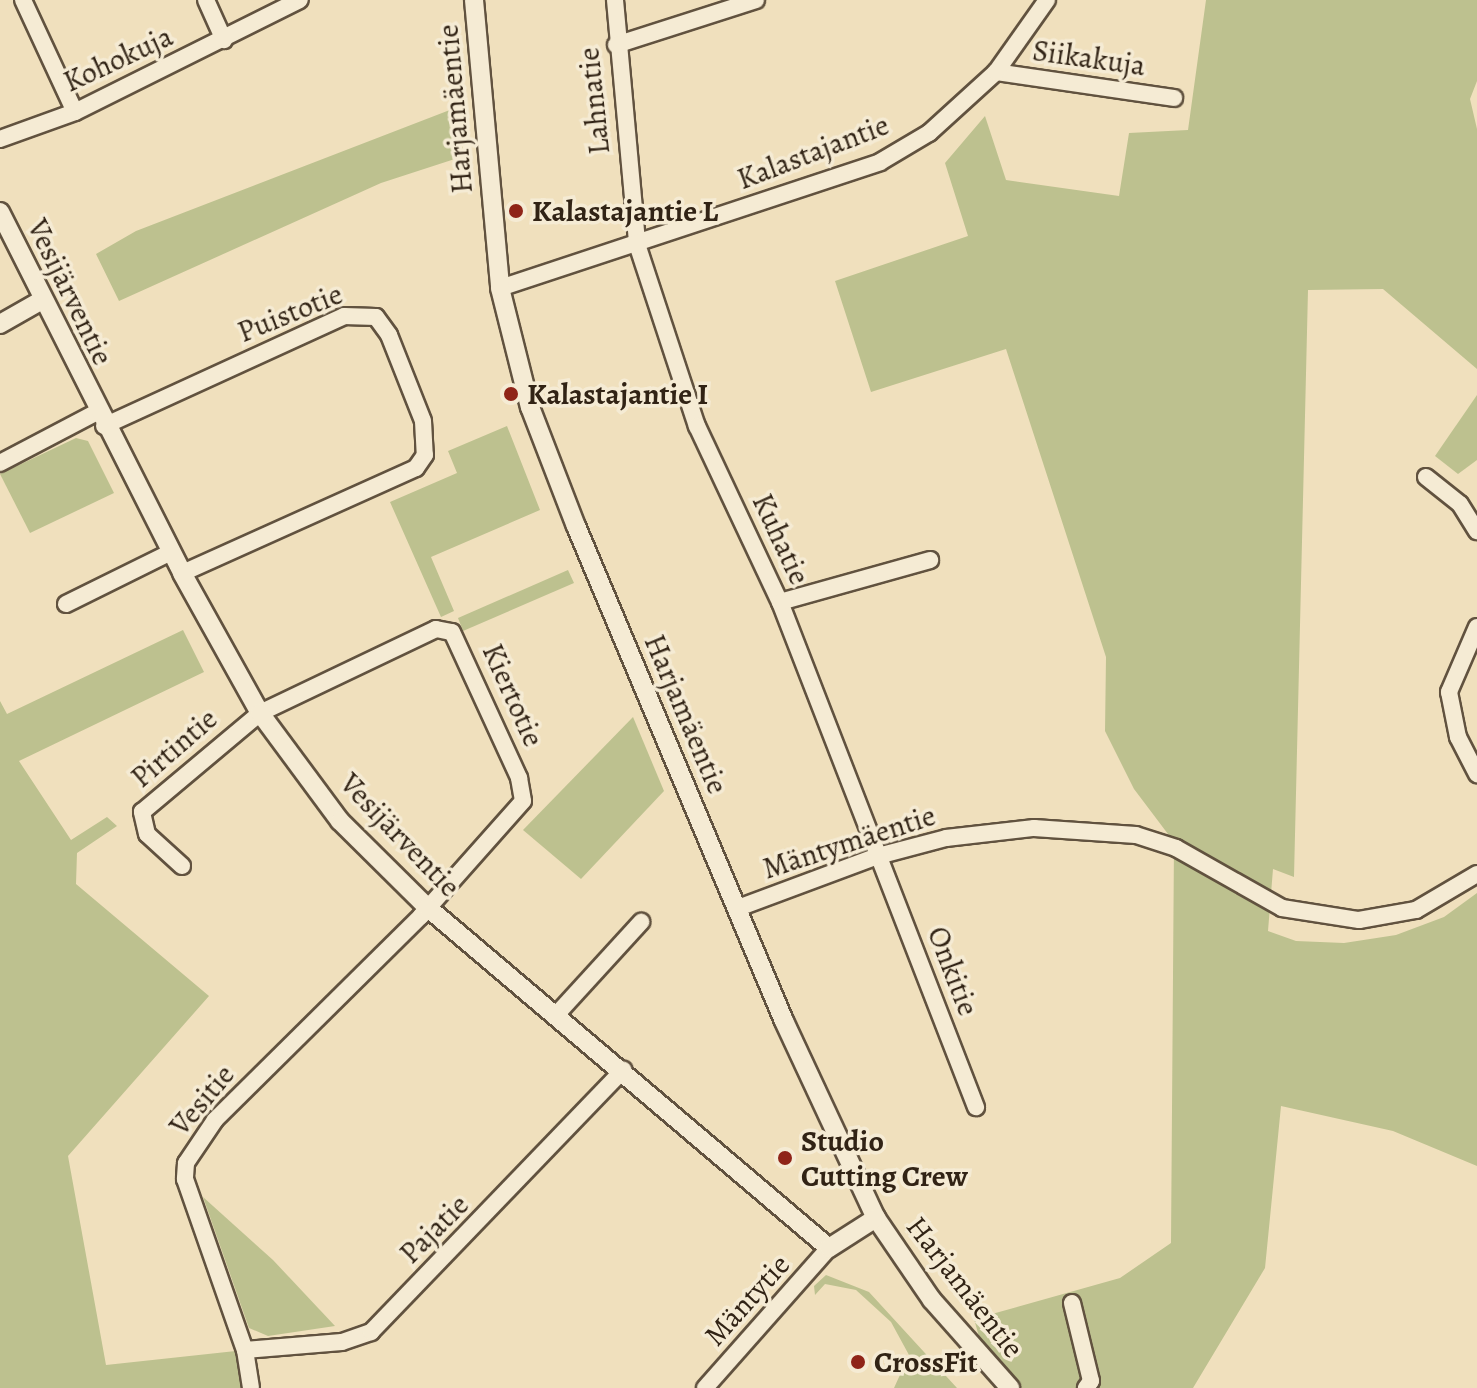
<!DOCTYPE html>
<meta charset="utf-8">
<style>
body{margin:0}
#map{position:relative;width:1477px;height:1388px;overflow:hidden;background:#f0e0bd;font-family:Alegreya,serif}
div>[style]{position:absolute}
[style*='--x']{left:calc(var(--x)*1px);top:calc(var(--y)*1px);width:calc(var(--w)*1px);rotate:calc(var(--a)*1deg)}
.green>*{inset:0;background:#bdc18f}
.roads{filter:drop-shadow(2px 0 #61523f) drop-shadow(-2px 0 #61523f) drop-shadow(0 2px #61523f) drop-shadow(0 -2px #61523f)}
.minor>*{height:16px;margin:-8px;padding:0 8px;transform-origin:8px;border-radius:8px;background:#f5ebd4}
.tertiary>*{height:18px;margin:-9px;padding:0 9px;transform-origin:9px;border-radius:9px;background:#f5ebd4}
.dots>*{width:22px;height:22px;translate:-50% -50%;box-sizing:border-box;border:4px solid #f5ebd4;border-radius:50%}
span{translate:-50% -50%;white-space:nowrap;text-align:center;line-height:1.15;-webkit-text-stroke:7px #f5ebd4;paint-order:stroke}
.street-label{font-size:30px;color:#312315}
.poi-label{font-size:30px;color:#312315;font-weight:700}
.left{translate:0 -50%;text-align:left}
</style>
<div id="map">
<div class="green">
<div style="clip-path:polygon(1206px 0,1477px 0,1477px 81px,1470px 99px,1477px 129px,1477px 369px,1383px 289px,1308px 290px,1294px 877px,1273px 869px,1268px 931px,1296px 941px,1344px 943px,1396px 935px,1444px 917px,1477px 893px,1477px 1166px,1393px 1131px,1281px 1106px,1265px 1268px,1193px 1388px,1015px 1388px,985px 1358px,974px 1319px,1120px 1278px,1171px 1243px,1174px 842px,1134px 789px,1105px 731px,1106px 657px,1006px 349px,871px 392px,835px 281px,968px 236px,945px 163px,985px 116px,1006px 180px,1119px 196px,1129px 133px,1188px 130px)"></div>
<div style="clip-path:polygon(455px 108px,464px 156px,381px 183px,119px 301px,96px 254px,136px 231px)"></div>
<div style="clip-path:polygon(1477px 395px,1477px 460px,1458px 474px,1435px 456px)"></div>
<div style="clip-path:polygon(507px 426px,540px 510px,431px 557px,454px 611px,441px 617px,390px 502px,457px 473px,448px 451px)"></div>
<div style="clip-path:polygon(76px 438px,88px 441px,114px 493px,30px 533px,0 474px)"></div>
<div style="clip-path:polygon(568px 570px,574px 583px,463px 631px,458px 618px)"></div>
<div style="clip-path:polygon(183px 630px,204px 672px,19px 761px,71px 840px,107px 817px,117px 826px,77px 853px,76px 884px,209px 996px,68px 1156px,106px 1365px,245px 1350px,251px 1388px,0 1388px,0 701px,7px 714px)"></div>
<div style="clip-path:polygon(633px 717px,664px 791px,581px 879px,523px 830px)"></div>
<div style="clip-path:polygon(203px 1197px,273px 1260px,335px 1326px,268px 1336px,249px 1328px)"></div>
<div style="clip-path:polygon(826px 1275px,869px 1292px,957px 1388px,894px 1388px,909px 1355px,891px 1322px,856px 1290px,825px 1284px,815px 1295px,814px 1286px)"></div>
</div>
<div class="roads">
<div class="minor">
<div style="--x:23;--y:0;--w:123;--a:65.1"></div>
<div style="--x:206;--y:0;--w:44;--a:65.8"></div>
<div style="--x:615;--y:0;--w:245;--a:84.8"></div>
<div style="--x:637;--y:244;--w:192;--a:71.8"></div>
<div style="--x:697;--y:426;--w:195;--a:64.8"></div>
<div style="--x:780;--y:602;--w:542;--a:68.79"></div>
<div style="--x:616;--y:45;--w:147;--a:-17.8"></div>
<div style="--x:996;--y:72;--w:180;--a:8.3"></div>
<div style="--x:0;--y:139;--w:80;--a:-19.8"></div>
<div style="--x:75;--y:112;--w:251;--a:-26.5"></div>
<div style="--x:500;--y:288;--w:400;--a:-18.3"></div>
<div style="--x:880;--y:162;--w:57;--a:-30.6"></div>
<div style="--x:929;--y:133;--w:91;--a:-42.3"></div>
<div style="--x:996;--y:72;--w:88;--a:-54.7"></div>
<div style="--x:104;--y:426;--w:264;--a:-24.6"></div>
<div style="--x:344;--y:316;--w:32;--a:2"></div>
<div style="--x:376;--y:317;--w:22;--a:54"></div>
<div style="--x:389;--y:335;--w:92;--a:68.4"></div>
<div style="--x:423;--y:421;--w:34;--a:87"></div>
<div style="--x:425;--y:455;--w:16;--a:125"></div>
<div style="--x:416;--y:468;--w:256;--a:155.8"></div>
<div style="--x:0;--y:463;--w:110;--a:-27.7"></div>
<div style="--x:1426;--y:477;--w:43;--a:38.5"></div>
<div style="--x:1460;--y:504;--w:32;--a:58"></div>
<div style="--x:780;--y:602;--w:156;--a:-15.6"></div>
<div style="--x:66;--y:604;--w:117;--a:-26.3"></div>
<div style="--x:1477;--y:627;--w:71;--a:113.3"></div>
<div style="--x:1449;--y:692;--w:46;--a:78.7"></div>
<div style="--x:1458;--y:737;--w:42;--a:62.8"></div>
<div style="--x:182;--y:866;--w:47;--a:-137.6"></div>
<div style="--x:147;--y:834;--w:23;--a:-103"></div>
<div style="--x:142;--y:812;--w:154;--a:-40"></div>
<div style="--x:260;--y:713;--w:195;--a:-25.5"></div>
<div style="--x:436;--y:629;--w:16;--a:11"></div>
<div style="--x:452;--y:632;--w:161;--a:65.3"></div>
<div style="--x:519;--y:778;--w:23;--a:80"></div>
<div style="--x:523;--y:801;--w:154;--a:131.6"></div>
<div style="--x:421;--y:916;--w:290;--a:135.3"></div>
<div style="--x:215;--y:1120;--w:52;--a:124"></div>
<div style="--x:186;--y:1163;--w:16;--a:94"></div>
<div style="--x:185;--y:1179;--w:181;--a:70.7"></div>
<div style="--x:245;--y:1350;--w:38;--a:81"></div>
<div style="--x:738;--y:908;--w:149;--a:-20.4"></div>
<div style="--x:878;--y:856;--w:70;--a:-14.8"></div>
<div style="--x:946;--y:838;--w:89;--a:-6.5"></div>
<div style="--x:1034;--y:828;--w:102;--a:3.9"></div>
<div style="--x:1136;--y:835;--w:42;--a:18"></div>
<div style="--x:1176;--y:848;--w:122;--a:29.5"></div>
<div style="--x:1282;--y:908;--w:78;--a:8.9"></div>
<div style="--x:1359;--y:920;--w:58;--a:-10"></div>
<div style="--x:1416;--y:910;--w:71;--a:-30.5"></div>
<div style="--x:557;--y:1014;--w:125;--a:-47.6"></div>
<div style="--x:1072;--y:1303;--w:80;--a:76.3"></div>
<div style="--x:1091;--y:1381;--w:9;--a:126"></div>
<div style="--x:245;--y:1350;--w:97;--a:-4.7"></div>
<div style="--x:342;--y:1342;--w:31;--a:-19"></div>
<div style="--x:371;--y:1332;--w:364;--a:-46.1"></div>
<div style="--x:705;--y:1388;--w:187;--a:-48.5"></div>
</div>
<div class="tertiary">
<div style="--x:474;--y:0;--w:289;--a:84.8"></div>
<div style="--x:500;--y:288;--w:123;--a:75.9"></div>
<div style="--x:530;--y:407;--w:128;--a:68.9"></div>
<div style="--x:576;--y:526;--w:537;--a:67.21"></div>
<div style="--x:784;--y:1021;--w:217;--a:65"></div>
<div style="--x:876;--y:1218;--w:99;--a:55.7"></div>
<div style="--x:932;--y:1300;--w:118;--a:48.4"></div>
<div style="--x:0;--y:212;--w:404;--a:63.2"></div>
<div style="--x:182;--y:573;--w:160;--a:60.9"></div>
<div style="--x:260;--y:713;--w:134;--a:53.5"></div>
<div style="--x:340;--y:821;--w:122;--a:44.7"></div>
<div style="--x:427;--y:907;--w:527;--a:40.31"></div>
<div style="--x:829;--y:1248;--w:56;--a:-32.6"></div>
<div style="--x:0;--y:324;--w:48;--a:-29.7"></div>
</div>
</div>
<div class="dots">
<div style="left:516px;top:211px;background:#8f2418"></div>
<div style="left:511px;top:394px;background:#8f2418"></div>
<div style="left:785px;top:1158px;background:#8f2418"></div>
<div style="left:858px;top:1362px;background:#8f2418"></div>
</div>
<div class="street-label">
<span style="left:1089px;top:58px;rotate:8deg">Siikakuja</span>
<span style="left:118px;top:59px;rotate:-25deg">Kohokuja</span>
<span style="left:594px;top:101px;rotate:-96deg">Lahnatie</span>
<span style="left:455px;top:109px;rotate:-95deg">Harjamäentie</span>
<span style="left:813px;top:152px;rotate:-21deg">Kalastajantie</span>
<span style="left:70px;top:292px;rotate:64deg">Vesijärventie</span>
<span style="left:290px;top:313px;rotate:-22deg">Puistotie</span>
<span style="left:781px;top:539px;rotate:65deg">Kuhatie</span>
<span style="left:513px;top:695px;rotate:66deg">Kiertotie</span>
<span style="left:686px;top:714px;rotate:67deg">Harjamäentie</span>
<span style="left:174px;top:748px;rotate:-41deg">Pirtintie</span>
<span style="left:400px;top:835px;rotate:46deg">Vesijärventie</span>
<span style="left:849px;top:842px;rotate:-18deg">Mäntymäentie</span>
<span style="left:953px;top:971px;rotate:69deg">Onkitie</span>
<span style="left:202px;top:1100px;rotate:-50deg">Vesitie</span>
<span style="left:434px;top:1229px;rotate:-45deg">Pajatie</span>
<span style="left:965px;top:1287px;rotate:52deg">Harjamäentie</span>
<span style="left:747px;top:1300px;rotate:-48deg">Mäntytie</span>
</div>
<div class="poi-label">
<span class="left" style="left:532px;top:211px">Kalastajantie L</span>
<span class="left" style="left:527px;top:394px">Kalastajantie I</span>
<span class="left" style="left:801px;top:1158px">Studio<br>Cutting Crew</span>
<span class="left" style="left:874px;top:1362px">CrossFit</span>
</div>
</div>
